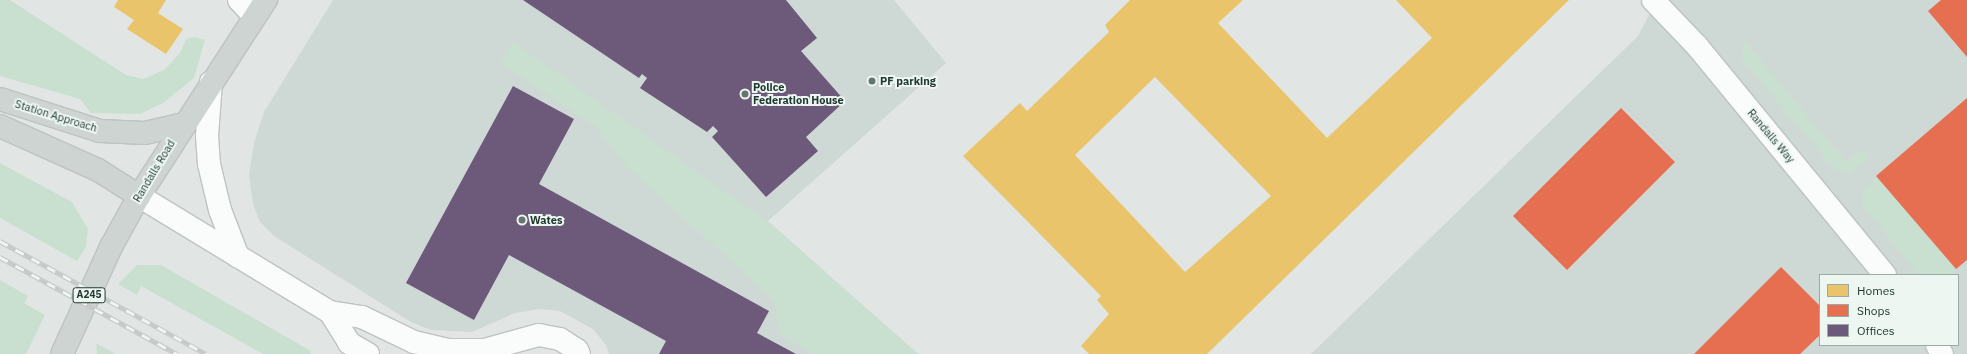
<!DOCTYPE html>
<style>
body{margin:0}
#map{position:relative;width:1967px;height:354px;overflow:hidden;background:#e1e6e4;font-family:"IBM Plex Sans",sans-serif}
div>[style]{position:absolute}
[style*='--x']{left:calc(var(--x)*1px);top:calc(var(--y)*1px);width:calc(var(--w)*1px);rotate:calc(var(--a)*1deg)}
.built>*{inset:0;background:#ced8d4}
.green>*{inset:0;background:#c9e0d0}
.homes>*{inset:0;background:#e9c46a}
.shops>*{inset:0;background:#e76f51}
.offices>*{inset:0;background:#6d597a}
.roads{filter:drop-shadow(1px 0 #bec3c1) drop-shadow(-1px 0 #bec3c1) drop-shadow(0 1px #bec3c1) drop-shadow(0 -1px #bec3c1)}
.minor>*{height:22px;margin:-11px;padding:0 11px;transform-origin:11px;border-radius:11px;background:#fafbfb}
.primary>*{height:22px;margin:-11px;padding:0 11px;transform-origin:11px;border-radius:11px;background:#cdd4d1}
.rail>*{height:4.5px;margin-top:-2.25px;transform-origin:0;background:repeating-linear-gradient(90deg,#eef6f2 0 9px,#c6c9c8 0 18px);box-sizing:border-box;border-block:1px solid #c6c9c8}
.dots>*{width:11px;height:11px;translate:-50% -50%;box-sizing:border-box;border:2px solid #eef6f2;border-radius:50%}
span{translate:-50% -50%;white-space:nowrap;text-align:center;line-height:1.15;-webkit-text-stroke:4px #eef6f2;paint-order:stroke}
.shield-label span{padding:1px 3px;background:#eef6f2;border:1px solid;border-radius:3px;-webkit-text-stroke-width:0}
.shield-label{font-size:10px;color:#203931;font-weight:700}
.poi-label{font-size:11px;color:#203931;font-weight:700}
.left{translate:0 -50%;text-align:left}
.street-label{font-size:11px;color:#203931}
.legend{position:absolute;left:1819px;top:274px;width:140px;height:72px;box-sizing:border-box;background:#eef6f2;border:1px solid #9caaa5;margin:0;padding:5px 7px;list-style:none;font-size:12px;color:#203931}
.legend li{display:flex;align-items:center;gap:8px;height:20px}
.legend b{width:20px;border:1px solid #9caaa5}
</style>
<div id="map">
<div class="built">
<div style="clip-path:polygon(333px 0,894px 0,946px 63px,768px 221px,918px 354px,609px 354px,606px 345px,593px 329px,560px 311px,539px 309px,515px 313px,472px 332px,431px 330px,411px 322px,274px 236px,260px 222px,253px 204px,249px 175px,254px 143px,264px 112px)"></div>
<div style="clip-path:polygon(evenodd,1657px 0,1967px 0,1967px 354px,1311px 354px,1638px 36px,1657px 0,1820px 275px,1958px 275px,1958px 345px,1820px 345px,1820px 275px)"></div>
</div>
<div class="green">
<div style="clip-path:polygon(0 0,10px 0,126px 75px,143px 79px,164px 70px,180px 53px,186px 39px,195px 37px,205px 40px,194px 78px,163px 103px,140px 114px,91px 113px,80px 99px,0 76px)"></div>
<div style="clip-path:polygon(1744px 40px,1846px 162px,1862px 149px,1870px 157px,1851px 172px,1836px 171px,1742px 59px)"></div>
<div style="clip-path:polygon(513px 42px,768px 222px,918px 354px,814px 354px,780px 334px,774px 300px,628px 168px,595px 126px,500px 63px)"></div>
<div style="clip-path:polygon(0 163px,72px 202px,88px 229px,86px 247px,77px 261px,0 218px)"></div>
<div style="clip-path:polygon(1876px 176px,1956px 269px,1954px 275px,1917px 273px,1861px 204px,1864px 189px)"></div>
<div style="clip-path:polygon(137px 265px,161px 265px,311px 351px,310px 354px,263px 354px,141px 286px,137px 295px,118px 284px)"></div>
<div style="clip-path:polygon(0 280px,28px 296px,24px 303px,45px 315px,26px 354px,0 354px)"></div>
<div style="clip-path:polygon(96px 343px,116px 354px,97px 354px)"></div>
</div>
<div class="homes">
<div style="clip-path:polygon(118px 0,166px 0,158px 13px,183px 29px,166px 54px,127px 29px,134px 20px,114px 7px)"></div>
<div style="clip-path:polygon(evenodd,1130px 0,1243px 0,1218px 23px,1327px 138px,1432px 38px,1396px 0,1569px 0,1207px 354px,1089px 354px,1081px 346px,1109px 314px,1097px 300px,1101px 296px,963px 156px,1020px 103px,1027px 111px,1109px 32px,1105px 25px,1130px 0,1155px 77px,1271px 196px,1185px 272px,1075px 155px,1155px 77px)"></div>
</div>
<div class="shops">
<div style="clip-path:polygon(1941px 0,1967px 0,1967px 57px,1928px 11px)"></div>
<div style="clip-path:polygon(1967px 98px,1967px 260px,1956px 269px,1876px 176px)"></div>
<div style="clip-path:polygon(1621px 108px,1675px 162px,1567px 270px,1513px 216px)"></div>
<div style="clip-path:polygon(1781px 267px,1820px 306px,1820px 335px,1800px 354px,1694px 354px)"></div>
</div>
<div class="offices">
<div style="clip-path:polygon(523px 0,786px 0,817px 38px,801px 51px,845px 101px,806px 137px,818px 151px,766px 197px,712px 137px,718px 131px,713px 126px,707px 132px,640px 88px,647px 78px,642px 74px,639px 78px)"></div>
<div style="clip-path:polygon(513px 86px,574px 119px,539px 184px,769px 311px,757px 333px,796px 354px,659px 354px,666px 341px,509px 255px,474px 320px,406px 283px)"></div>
</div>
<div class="roads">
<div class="minor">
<div style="--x:239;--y:0;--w:22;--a:47"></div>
<div style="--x:1653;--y:0;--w:64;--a:46.3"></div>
<div style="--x:1697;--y:46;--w:296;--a:50.6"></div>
<div style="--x:211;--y:82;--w:54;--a:94.2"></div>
<div style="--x:207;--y:136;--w:28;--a:86"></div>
<div style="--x:209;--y:164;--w:47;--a:76.6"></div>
<div style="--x:220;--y:210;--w:50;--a:69"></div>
<div style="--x:139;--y:196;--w:223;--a:31.3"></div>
<div style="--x:330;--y:312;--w:32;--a:9"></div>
<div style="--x:362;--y:317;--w:58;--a:25.7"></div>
<div style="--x:414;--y:342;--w:35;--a:13"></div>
<div style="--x:448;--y:350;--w:36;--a:0"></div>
<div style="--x:484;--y:350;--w:57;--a:-15.3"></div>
<div style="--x:539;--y:335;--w:21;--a:11"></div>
<div style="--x:560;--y:339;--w:20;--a:33"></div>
<div style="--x:577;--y:350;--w:4;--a:63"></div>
<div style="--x:330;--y:312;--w:36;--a:58"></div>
<div style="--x:349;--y:343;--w:22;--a:30"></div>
<div style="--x:1937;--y:345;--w:10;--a:61"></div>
</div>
<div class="primary">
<div style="--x:0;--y:99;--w:105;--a:17.7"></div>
<div style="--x:100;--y:131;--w:45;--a:2.5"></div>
<div style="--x:145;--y:133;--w:40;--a:-13"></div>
<div style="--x:0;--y:126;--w:107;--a:24.2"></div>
<div style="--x:98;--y:170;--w:49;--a:32.4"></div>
<div style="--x:62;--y:354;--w:120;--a:-65.4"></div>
<div style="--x:112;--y:245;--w:56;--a:-61.1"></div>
<div style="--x:139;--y:196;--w:234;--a:-57.1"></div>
</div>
</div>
<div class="rail">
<div style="--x:0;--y:241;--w:235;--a:28.7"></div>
<div style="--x:0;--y:257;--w:202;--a:28.7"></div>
</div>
<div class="dots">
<div style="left:872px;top:81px;background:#647670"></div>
<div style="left:745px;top:94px;background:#647670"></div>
<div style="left:522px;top:220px;background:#647670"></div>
</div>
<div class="shield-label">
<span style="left:89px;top:295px">A245</span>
</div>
<div class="poi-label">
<span class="left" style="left:880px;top:81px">PF parking</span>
<span class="left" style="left:753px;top:94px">Police<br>Federation House</span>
<span class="left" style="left:530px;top:220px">Wates</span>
</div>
<div class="street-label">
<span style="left:56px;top:116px;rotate:17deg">Station Approach</span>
<span style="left:1771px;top:136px;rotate:50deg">Randalls Way</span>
<span style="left:154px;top:171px;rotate:-59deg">Randalls Road</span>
</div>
<ul class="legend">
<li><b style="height:11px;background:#e9c46a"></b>Homes</li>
<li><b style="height:11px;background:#e76f51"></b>Shops</li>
<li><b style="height:11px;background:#6d597a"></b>Offices</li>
</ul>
</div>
